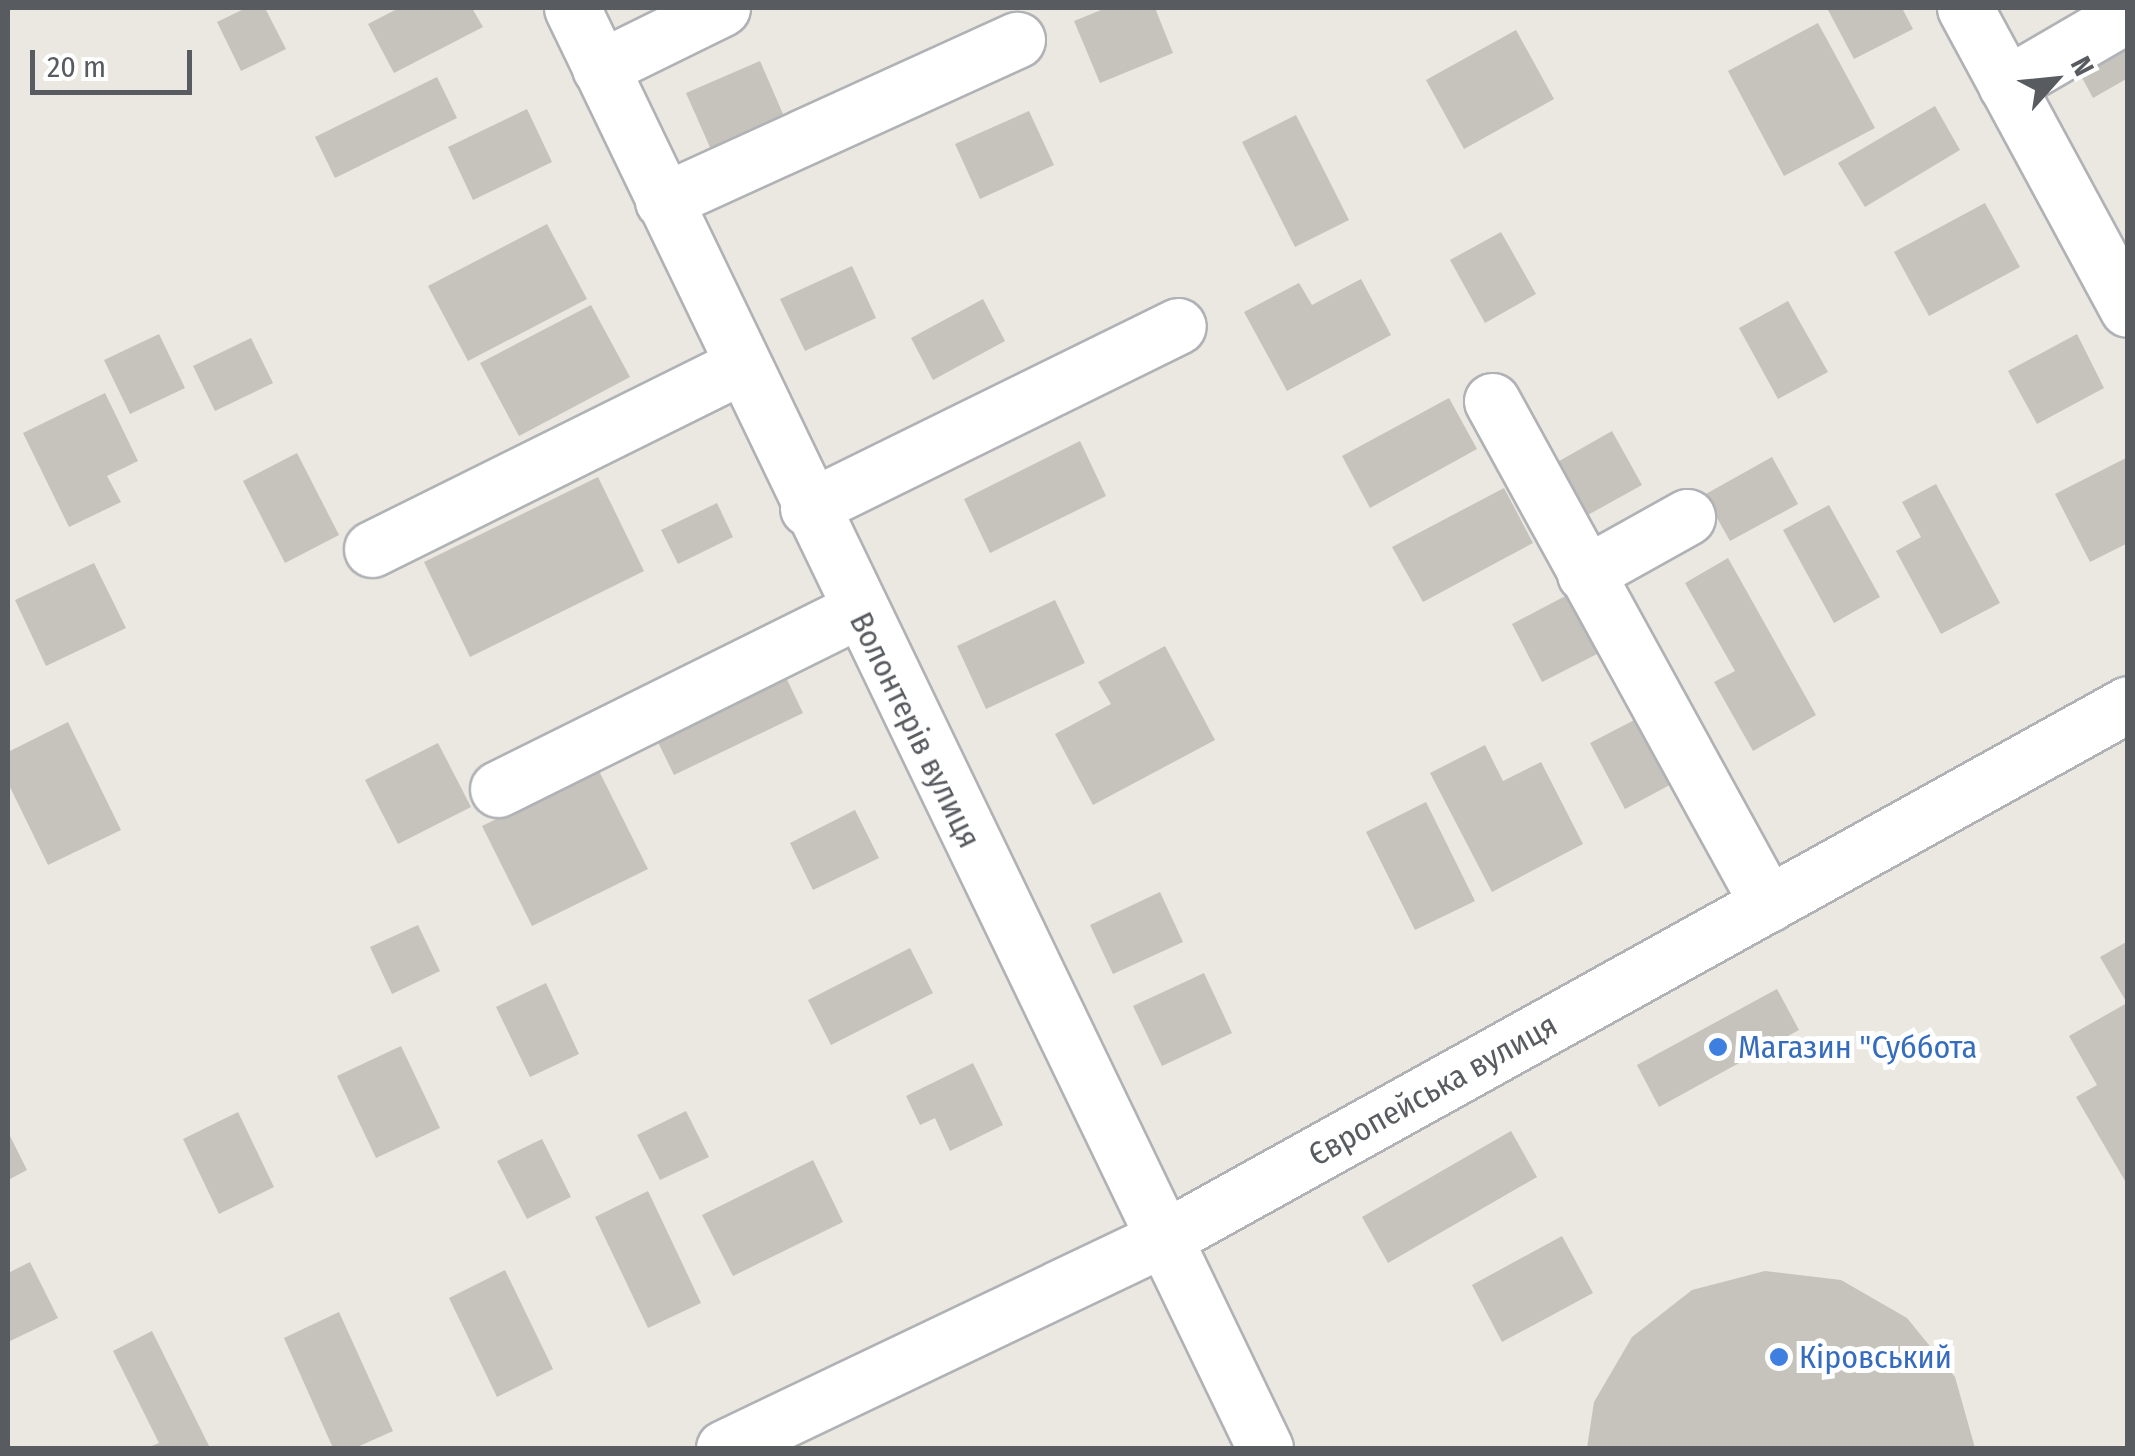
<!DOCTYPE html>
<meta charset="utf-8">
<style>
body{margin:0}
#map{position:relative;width:2135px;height:1456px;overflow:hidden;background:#eae8e0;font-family:"Fira Sans Condensed",sans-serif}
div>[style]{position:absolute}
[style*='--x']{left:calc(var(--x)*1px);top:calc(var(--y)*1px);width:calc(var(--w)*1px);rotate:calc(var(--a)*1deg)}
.building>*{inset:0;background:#c6c2bc}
.roads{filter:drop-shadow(2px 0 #b0b2b6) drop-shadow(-2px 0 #b0b2b6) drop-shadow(0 2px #b0b2b6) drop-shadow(0 -2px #b0b2b6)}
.minor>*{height:55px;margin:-27.5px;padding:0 27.5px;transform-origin:27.5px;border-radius:27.5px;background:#fff}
.dots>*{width:28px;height:28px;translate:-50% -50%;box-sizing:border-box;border:5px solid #fff;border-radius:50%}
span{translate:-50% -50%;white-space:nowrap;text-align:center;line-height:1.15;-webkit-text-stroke:10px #fff;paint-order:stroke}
.street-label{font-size:32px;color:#585b5f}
.shop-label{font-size:32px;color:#366cbe}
.left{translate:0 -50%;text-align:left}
.frame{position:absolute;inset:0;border:10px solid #585b5f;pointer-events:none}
.north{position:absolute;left:2005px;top:30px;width:100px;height:100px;-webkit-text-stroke:8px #fff;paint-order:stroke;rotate:63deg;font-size:28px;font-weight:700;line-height:40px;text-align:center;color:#585b5f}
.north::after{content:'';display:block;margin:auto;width:35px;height:45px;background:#585b5f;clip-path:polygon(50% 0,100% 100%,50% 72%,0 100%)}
.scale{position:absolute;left:30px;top:50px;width:162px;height:45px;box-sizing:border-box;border:5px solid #585b5f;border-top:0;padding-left:12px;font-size:30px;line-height:35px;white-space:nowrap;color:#585b5f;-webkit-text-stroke:8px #fff;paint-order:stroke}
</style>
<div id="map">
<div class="building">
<div style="clip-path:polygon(246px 8px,265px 8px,286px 49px,241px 71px,217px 22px)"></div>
<div style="clip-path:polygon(399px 8px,472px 8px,483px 27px,394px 73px,368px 24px)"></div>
<div style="clip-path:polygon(1106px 8px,1155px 8px,1173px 53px,1100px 83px,1074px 21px)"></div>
<div style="clip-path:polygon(1827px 8px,1902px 8px,1913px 29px,1854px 59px)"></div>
<div style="clip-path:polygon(1818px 23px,1875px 128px,1784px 176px,1728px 71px)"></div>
<div style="clip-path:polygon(1516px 30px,1554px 99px,1464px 149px,1426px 80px)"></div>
<div style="clip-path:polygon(2128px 32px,2128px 78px,2093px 98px,2074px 63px)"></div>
<div style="clip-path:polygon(760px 61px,786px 121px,713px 154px,686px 93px)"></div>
<div style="clip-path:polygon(437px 77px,457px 118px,335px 178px,315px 137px)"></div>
<div style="clip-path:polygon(1935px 106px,1960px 150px,1865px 207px,1838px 163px)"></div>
<div style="clip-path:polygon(527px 109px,552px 162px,473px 200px,448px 147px)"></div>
<div style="clip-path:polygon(1029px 111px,1054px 165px,980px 199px,955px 144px)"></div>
<div style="clip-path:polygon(1296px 115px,1349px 220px,1295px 247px,1242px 142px)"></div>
<div style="clip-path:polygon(1985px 203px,2020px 267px,1929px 316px,1894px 252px)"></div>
<div style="clip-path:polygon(547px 224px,587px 299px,468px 361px,428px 286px)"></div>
<div style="clip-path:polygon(1501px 232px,1536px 294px,1485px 323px,1450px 260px)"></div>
<div style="clip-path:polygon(852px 266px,876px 318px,805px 351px,780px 299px)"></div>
<div style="clip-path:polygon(1361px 279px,1391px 335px,1287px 391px,1244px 312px,1299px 283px,1312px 305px)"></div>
<div style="clip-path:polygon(983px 299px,1005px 341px,933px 380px,911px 338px)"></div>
<div style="clip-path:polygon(1788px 301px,1828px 372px,1778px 399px,1739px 328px)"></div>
<div style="clip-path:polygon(591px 305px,630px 377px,519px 436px,480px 363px)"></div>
<div style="clip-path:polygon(159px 334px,185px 388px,130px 414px,104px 360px)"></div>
<div style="clip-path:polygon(2077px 334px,2104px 388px,2037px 424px,2008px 371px)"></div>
<div style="clip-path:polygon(251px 338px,273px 383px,215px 411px,193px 366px)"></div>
<div style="clip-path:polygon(105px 393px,138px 461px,107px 476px,121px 502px,69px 527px,23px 433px)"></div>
<div style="clip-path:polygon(1449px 398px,1477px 449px,1370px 508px,1342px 456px)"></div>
<div style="clip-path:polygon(1612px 431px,1642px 485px,1577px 521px,1547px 468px)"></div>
<div style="clip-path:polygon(1080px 441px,1106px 496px,990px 553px,964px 499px)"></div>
<div style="clip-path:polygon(297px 453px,339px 535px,285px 563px,243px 481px)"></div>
<div style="clip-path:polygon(1772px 457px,1798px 504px,1730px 541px,1704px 495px)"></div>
<div style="clip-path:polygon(2128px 457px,2128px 543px,2090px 562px,2055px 494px)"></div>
<div style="clip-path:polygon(598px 477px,644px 571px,470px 657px,424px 562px)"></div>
<div style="clip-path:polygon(1936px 484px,2000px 603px,1941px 634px,1896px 551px,1921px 537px,1902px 502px)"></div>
<div style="clip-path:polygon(1504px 488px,1533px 543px,1423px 602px,1392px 547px)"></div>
<div style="clip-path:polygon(717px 503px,733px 537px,678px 564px,661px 530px)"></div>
<div style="clip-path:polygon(1829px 505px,1880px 597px,1834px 623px,1783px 530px)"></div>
<div style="clip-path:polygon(1728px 558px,1816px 715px,1753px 751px,1714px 682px,1735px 671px,1685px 583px)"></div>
<div style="clip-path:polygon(94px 563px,126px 628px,46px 666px,15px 600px)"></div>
<div style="clip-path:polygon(1573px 592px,1603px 651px,1542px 682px,1512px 624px)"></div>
<div style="clip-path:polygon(1055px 600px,1085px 663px,986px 709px,957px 646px)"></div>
<div style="clip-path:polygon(1165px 646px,1215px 740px,1093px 805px,1055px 734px,1111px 704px,1098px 682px)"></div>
<div style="clip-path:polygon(781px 667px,803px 713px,674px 775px,652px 730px)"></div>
<div style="clip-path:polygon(1644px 715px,1679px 780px,1625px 809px,1590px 743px)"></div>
<div style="clip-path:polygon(68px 722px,121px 830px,48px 865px,8px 783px,8px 752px)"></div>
<div style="clip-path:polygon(438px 743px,471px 807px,398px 844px,365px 780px)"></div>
<div style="clip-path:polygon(1485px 745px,1503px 781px,1541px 762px,1583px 844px,1492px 892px,1430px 773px)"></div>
<div style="clip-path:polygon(598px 769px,648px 869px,532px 926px,482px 826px)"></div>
<div style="clip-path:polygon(1426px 802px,1475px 901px,1415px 930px,1366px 832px)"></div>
<div style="clip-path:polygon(855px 810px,879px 858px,813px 890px,790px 843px)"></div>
<div style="clip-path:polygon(1160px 892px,1183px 942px,1113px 974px,1090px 925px)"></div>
<div style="clip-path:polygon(418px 925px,440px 971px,392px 994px,370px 947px)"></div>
<div style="clip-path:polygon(2128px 941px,2128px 1186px,2076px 1097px,2097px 1085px,2069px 1036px,2127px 1003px,2100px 957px)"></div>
<div style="clip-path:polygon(910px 948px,933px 993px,831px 1045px,808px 1000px)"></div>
<div style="clip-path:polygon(1204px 973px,1232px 1033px,1162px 1066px,1133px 1006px)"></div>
<div style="clip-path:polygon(546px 983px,579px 1054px,530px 1077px,496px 1007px)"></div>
<div style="clip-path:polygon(1777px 989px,1799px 1030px,1659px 1107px,1637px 1065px)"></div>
<div style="clip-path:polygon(401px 1046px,440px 1128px,376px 1158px,337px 1076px)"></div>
<div style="clip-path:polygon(973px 1063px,1003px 1125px,950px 1151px,935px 1118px,920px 1125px,906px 1096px)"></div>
<div style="clip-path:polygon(686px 1111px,709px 1157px,660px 1180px,637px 1135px)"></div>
<div style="clip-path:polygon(238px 1112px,274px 1187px,219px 1214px,183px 1139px)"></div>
<div style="clip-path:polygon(1511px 1131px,1537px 1177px,1388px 1263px,1362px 1217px)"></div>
<div style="clip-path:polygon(8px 1132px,27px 1170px,8px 1180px)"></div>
<div style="clip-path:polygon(542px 1139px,571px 1197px,527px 1219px,497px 1161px)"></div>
<div style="clip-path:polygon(813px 1160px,843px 1222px,733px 1276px,702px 1215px)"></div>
<div style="clip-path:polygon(648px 1191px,701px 1303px,648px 1328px,595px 1217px)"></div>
<div style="clip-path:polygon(1562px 1236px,1593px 1293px,1502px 1342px,1472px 1285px)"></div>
<div style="clip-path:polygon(30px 1262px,58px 1318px,8px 1342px,8px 1273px)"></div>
<div style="clip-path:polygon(505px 1270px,553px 1369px,497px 1397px,449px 1298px)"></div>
<div style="clip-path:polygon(1765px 1271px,1841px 1280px,1907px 1318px,1955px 1377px,1975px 1448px,1587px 1448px,1594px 1402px,1632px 1337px,1692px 1290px)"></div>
<div style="clip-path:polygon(339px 1312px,393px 1431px,355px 1448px,333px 1448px,284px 1338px)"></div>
<div style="clip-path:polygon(152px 1331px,210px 1448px,147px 1448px,159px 1443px,113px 1351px)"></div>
</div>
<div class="roads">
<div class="minor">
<div style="--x:572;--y:8;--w:1598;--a:64.3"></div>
<div style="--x:1965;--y:8;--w:342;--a:61.6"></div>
<div style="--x:600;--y:68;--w:136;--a:-26.2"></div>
<div style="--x:2006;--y:85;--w:141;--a:-30.2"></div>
<div style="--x:663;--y:201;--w:389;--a:-24.5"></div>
<div style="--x:1492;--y:401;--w:574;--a:61.25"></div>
<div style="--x:808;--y:508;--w:412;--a:-26.2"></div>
<div style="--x:372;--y:549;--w:412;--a:-26.4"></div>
<div style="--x:1585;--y:574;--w:117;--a:-29.2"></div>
<div style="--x:498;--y:789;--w:401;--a:-26.4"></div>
<div style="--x:724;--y:1448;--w:486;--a:-25.5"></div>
<div style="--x:1163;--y:1239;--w:1103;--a:-29"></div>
</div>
</div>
<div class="dots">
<div style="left:1718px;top:1047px;background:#3f7fe0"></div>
<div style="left:1779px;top:1357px;background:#3f7fe0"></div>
</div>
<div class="street-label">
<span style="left:915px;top:730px;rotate:64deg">Волонтерів вулиця</span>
<span style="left:1433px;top:1090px;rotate:-29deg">Європейська вулиця</span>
</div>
<div class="shop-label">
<span class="left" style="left:1738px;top:1047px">Магазин "Суббота</span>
<span class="left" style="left:1799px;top:1357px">Кіровський</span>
</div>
<div class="frame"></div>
<div class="north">N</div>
<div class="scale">20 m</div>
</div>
